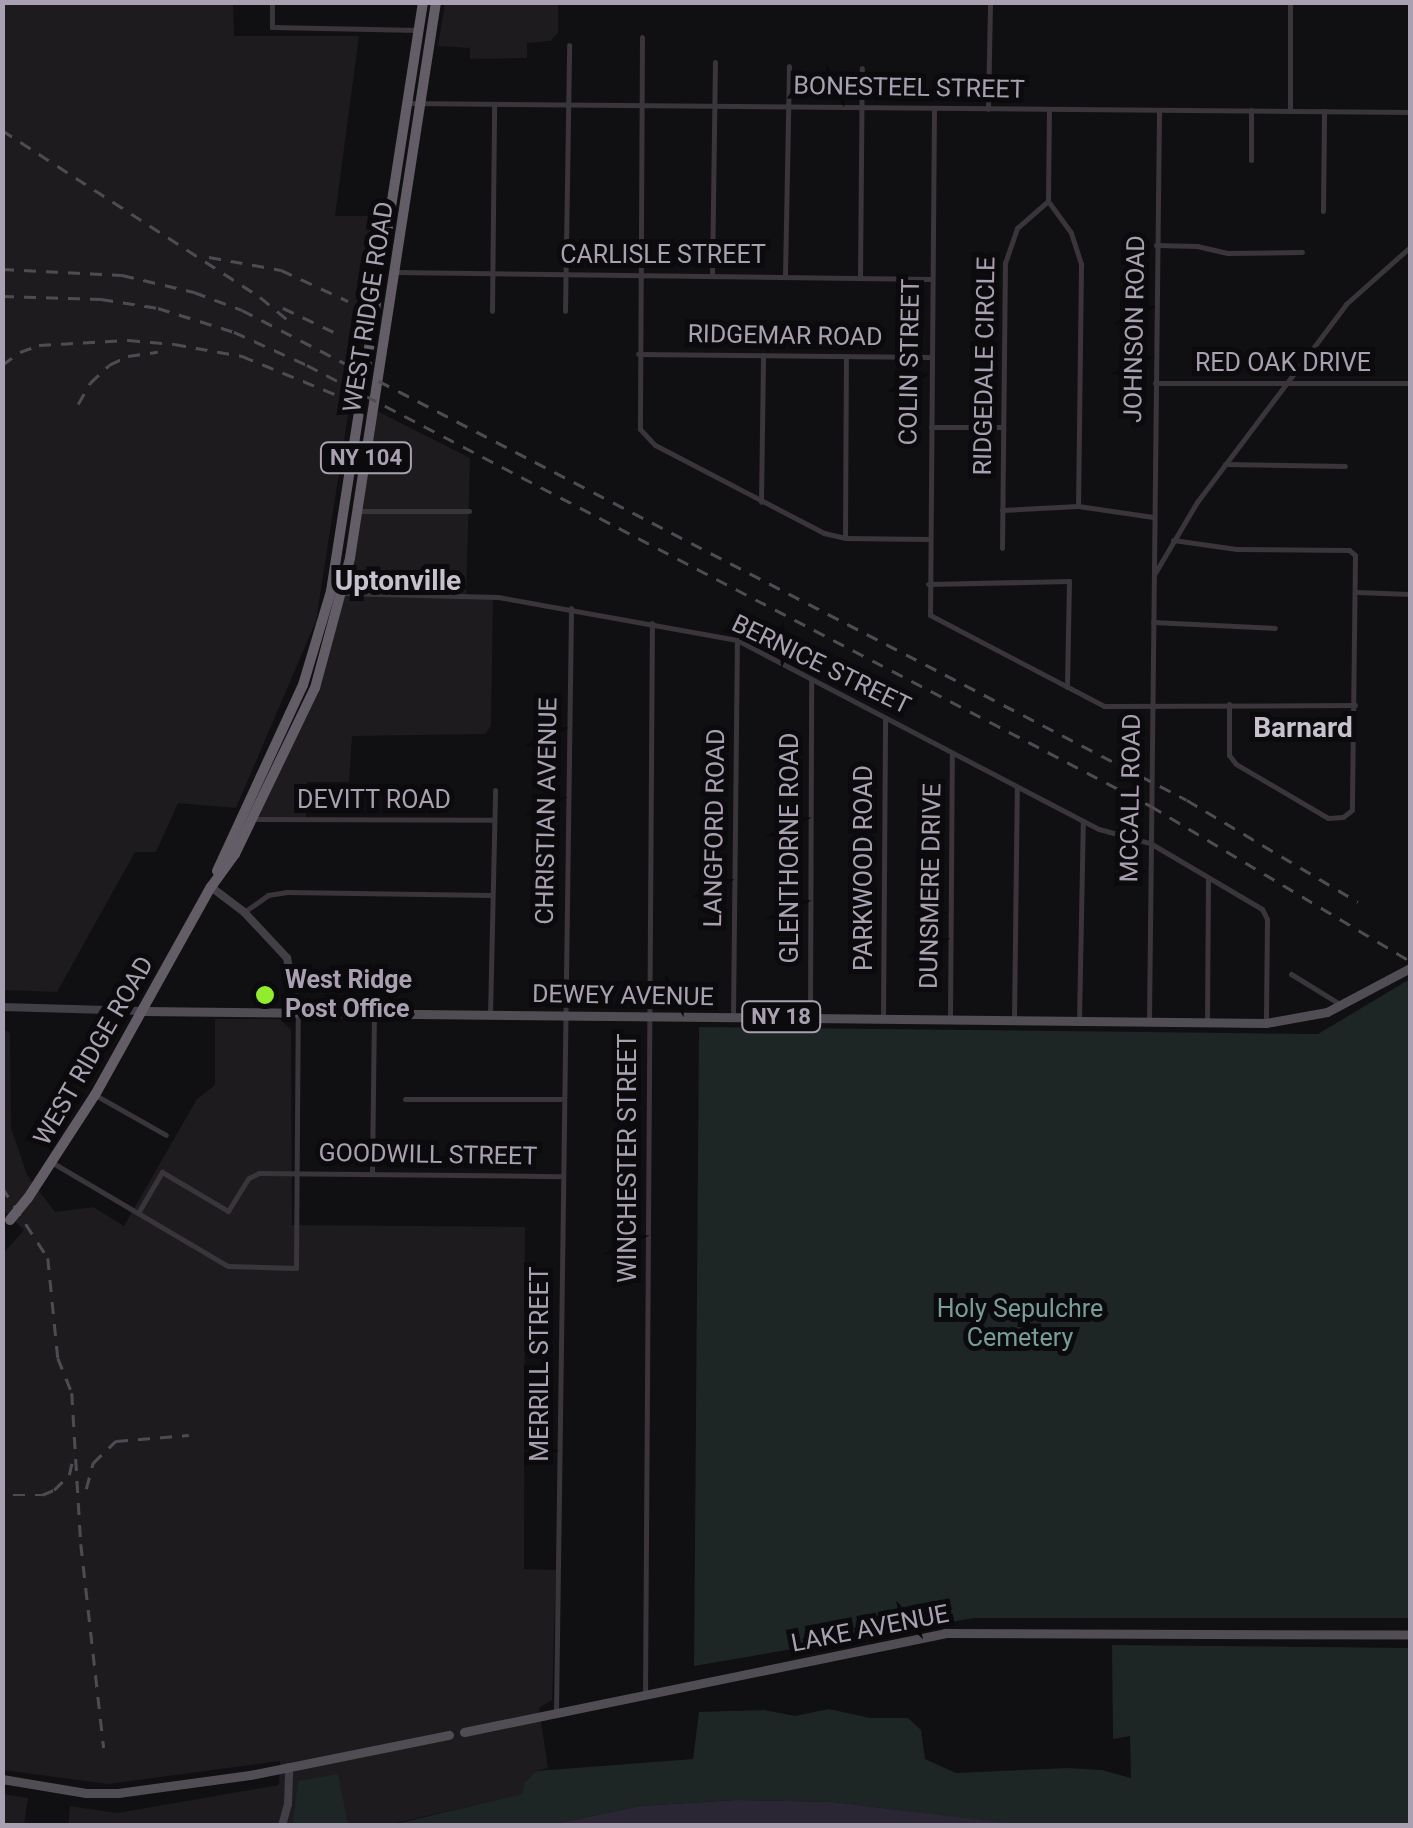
<!DOCTYPE html>
<style>
body{margin:0}
#map{position:relative;width:1413px;height:1828px;overflow:hidden;background:#100f11;font-family:Roboto,sans-serif}
div>[style]{position:absolute}
[style*='--x']{left:calc(var(--x)*1px);top:calc(var(--y)*1px);width:calc(var(--w)*1px);rotate:calc(var(--a)*1deg)}
.built>*{inset:0;background:#1d1b1e}
.green>*{inset:0;background:#1e2525}
.water>*{inset:0;background:#2a2634}
.street>*{height:5px;margin:-2.5px;padding:0 2.5px;transform-origin:2.5px;border-radius:2.5px;background:#39353b}
.secondary>*{height:8px;margin:-4px;padding:0 4px;transform-origin:4px;border-radius:4px;background:#433f46}
.primary>*{height:9px;margin:-4.5px;padding:0 4.5px;transform-origin:4.5px;border-radius:4.5px;background:#514d55}
.highway>*{height:10px;margin:-5px;padding:0 5px;transform-origin:5px;border-radius:5px;background:#625d66}
.rail>*{height:2.5px;margin-top:-1.25px;transform-origin:0;background:repeating-linear-gradient(90deg,#504b53 0 12px,transparent 0 22px)}
.highway-bridge>*{height:10px;margin:-5px;padding:0 5px;transform-origin:5px;border-radius:5px;background:#625d66}
.dots>*{width:28px;height:28px;translate:-50% -50%;box-sizing:border-box;border:5px solid #0b0a0c;border-radius:50%}
span{translate:-50% -50%;white-space:nowrap;text-align:center;line-height:1.15;-webkit-text-stroke:10px #0b0a0c;paint-order:stroke}
.shield-label span{padding:2px 8px;background:#0b0a0c;border:2px solid;border-radius:8px;-webkit-text-stroke-width:0}
.shield-label{font-size:22px;color:#a9a1b1;font-weight:700}
.street-label{font-size:25px;color:#a9a1b1}
.poi-label{font-size:25px;color:#a9a1b1;font-weight:700}
.left{translate:0 -50%;text-align:left}
.park-label{font-size:25px;color:#789c98}
.neighbourhood-label{font-size:28px;color:#c8c2ce;font-weight:700}
.frame{position:absolute;inset:0;border:5px solid #a9a1b1;pointer-events:none}
</style>
<div id="map">
<div class="built">
<div style="clip-path:polygon(2px 3px,233px 3px,234px 36px,359px 36px,335px 216px,379px 216px,316px 621px,236px 808px,178px 803px,156px 852px,135px 852px,57px 992px,3px 990px)"></div>
<div style="clip-path:polygon(445px 3px,558px 3px,558px 33px,550px 41px,527px 43px,527px 58px,470px 59px,470px 48px,438px 46px)"></div>
<div style="clip-path:polygon(373px 409px,470px 458px,466px 598px,493px 599px,491px 726px,485px 734px,352px 736px,349px 782px,307px 782px,306px 819px,254px 819px,331px 641px)"></div>
<div style="clip-path:polygon(215px 1019px,280px 1019px,291px 1030px,292px 1225px,525px 1227px,524px 1569px,556px 1570px,552px 1700px,539px 1708px,548px 1768px,536px 1771px,524px 1783px,523px 1794px,387px 1825px,68px 1826px,70px 1806px,117px 1813px,279px 1785px,280px 1761px,108px 1784px,3px 1770px,2px 1255px,24px 1230px,3px 1210px,3px 1029px,10px 1033px,11px 1128px,27px 1175px,55px 1212px,93px 1207px,124px 1226px,197px 1099px,215px 1085px)"></div>
<div style="clip-path:polygon(2px 1794px,28px 1798px,24px 1825px,3px 1825px)"></div>
</div>
<div class="green">
<div style="clip-path:polygon(1410px 979px,1410px 1618px,974px 1618px,694px 1666px,699px 1027px,1318px 1034px)"></div>
<div style="clip-path:polygon(1112px 1645px,1410px 1648px,1410px 1825px,1023px 1826px,833px 1802px,736px 1800px,640px 1806px,550px 1825px,387px 1826px,522px 1794px,524px 1783px,536px 1771px,693px 1759px,699px 1712px,764px 1710px,795px 1716px,829px 1709px,870px 1718px,908px 1718px,921px 1730px,925px 1759px,956px 1773px,1067px 1768px,1102px 1770px,1131px 1778px,1130px 1736px,1113px 1739px)"></div>
<div style="clip-path:polygon(338px 1774px,348px 1825px,293px 1825px,298px 1781px)"></div>
</div>
<div class="water">
<div style="clip-path:polygon(736px 1800px,833px 1802px,1023px 1825px,550px 1825px,640px 1806px)"></div>
</div>
<div class="street">
<div style="--x:272;--y:2;--w:25;--a:90"></div>
<div style="--x:272;--y:27;--w:147;--a:1.2"></div>
<div style="--x:1290;--y:2;--w:109;--a:90"></div>
<div style="--x:642;--y:37;--w:392;--a:90.3"></div>
<div style="--x:640;--y:429;--w:22;--a:47"></div>
<div style="--x:655;--y:445;--w:191;--a:27.5"></div>
<div style="--x:824;--y:533;--w:22;--a:13"></div>
<div style="--x:845;--y:538;--w:83;--a:0.7"></div>
<div style="--x:408;--y:103;--w:1002;--a:0.51"></div>
<div style="--x:934;--y:108;--w:507;--a:90.45"></div>
<div style="--x:930;--y:615;--w:196;--a:27.6"></div>
<div style="--x:1104;--y:706;--w:251;--a:-0.2"></div>
<div style="--x:988;--y:109;--w:107;--a:-88.9"></div>
<div style="--x:1251;--y:110;--w:50;--a:90"></div>
<div style="--x:1048;--y:201;--w:39;--a:54"></div>
<div style="--x:1071;--y:233;--w:33;--a:72"></div>
<div style="--x:1081;--y:264;--w:242;--a:90.7"></div>
<div style="--x:1323;--y:211;--w:100;--a:-89.4"></div>
<div style="--x:1156;--y:245;--w:41;--a:1.4"></div>
<div style="--x:1197;--y:246;--w:31;--a:13"></div>
<div style="--x:1227;--y:253;--w:75;--a:-0.8"></div>
<div style="--x:395;--y:272;--w:536;--a:0.75"></div>
<div style="--x:712;--y:275;--w:213;--a:-89.2"></div>
<div style="--x:785;--y:275;--w:209;--a:-88.9"></div>
<div style="--x:860;--y:277;--w:209;--a:-89.5"></div>
<div style="--x:492;--y:311;--w:207;--a:-89.4"></div>
<div style="--x:565;--y:311;--w:266;--a:-89.1"></div>
<div style="--x:638;--y:354;--w:292;--a:0.6"></div>
<div style="--x:1155;--y:383;--w:255;--a:0"></div>
<div style="--x:931;--y:427;--w:72;--a:0"></div>
<div style="--x:1225;--y:464;--w:120;--a:1"></div>
<div style="--x:761;--y:502;--w:147;--a:-89.2"></div>
<div style="--x:1002;--y:510;--w:76;--a:-3"></div>
<div style="--x:1078;--y:506;--w:76;--a:8.3"></div>
<div style="--x:358;--y:511;--w:111;--a:0"></div>
<div style="--x:845;--y:538;--w:182;--a:-89.7"></div>
<div style="--x:1173;--y:540;--w:64;--a:8.1"></div>
<div style="--x:1236;--y:549;--w:113;--a:0.5"></div>
<div style="--x:1349;--y:550;--w:8;--a:40"></div>
<div style="--x:1355;--y:555;--w:255;--a:90.7"></div>
<div style="--x:1352;--y:810;--w:11;--a:142"></div>
<div style="--x:1343;--y:817;--w:15;--a:176"></div>
<div style="--x:1328;--y:818;--w:107;--a:-149.6"></div>
<div style="--x:1236;--y:764;--w:11;--a:-128"></div>
<div style="--x:1229;--y:755;--w:51;--a:-90"></div>
<div style="--x:1002;--y:548;--w:285;--a:-89.4"></div>
<div style="--x:1005;--y:263;--w:37;--a:-71"></div>
<div style="--x:1017;--y:228;--w:41;--a:-41.1"></div>
<div style="--x:1048;--y:201;--w:92;--a:-89.4"></div>
<div style="--x:1155;--y:573;--w:82;--a:-59.4"></div>
<div style="--x:1197;--y:502;--w:248;--a:-53"></div>
<div style="--x:1346;--y:304;--w:86;--a:-41.7"></div>
<div style="--x:928;--y:584;--w:141;--a:-1.2"></div>
<div style="--x:1069;--y:581;--w:106;--a:91.1"></div>
<div style="--x:1356;--y:592;--w:54;--a:2.1"></div>
<div style="--x:341;--y:593;--w:157;--a:1.5"></div>
<div style="--x:498;--y:597;--w:243;--a:10.2"></div>
<div style="--x:737;--y:640;--w:408;--a:27.6"></div>
<div style="--x:1099;--y:829;--w:53;--a:15.4"></div>
<div style="--x:1150;--y:843;--w:130;--a:30.5"></div>
<div style="--x:1262;--y:909;--w:11;--a:63"></div>
<div style="--x:1267;--y:919;--w:104;--a:90.6"></div>
<div style="--x:1153;--y:622;--w:122;--a:2.8"></div>
<div style="--x:254;--y:819;--w:240;--a:0.2"></div>
<div style="--x:244;--y:912;--w:29;--a:-35"></div>
<div style="--x:268;--y:895;--w:18;--a:-9"></div>
<div style="--x:286;--y:892;--w:206;--a:0.8"></div>
<div style="--x:1291;--y:974;--w:57;--a:31.5"></div>
<div style="--x:490;--y:1015;--w:225;--a:-88.7"></div>
<div style="--x:733;--y:1017;--w:377;--a:-89.4"></div>
<div style="--x:810;--y:1017;--w:337;--a:-89.8"></div>
<div style="--x:883;--y:1019;--w:301;--a:-89.6"></div>
<div style="--x:950;--y:1020;--w:267;--a:-89.6"></div>
<div style="--x:1014;--y:1020;--w:232;--a:-89.3"></div>
<div style="--x:1079;--y:1021;--w:200;--a:-88.9"></div>
<div style="--x:1149;--y:1022;--w:912;--a:-89.37"></div>
<div style="--x:1207;--y:1022;--w:142;--a:-89.6"></div>
<div style="--x:97;--y:1096;--w:79;--a:29.5"></div>
<div style="--x:405;--y:1099;--w:156;--a:0"></div>
<div style="--x:53;--y:1163;--w:203;--a:30.5"></div>
<div style="--x:228;--y:1266;--w:68;--a:1.7"></div>
<div style="--x:296;--y:1268;--w:255;--a:-89.6"></div>
<div style="--x:372;--y:1174;--w:161;--a:-89.3"></div>
<div style="--x:138;--y:1213;--w:48;--a:-59.7"></div>
<div style="--x:162;--y:1172;--w:77;--a:30.6"></div>
<div style="--x:228;--y:1211;--w:39;--a:-58"></div>
<div style="--x:249;--y:1178;--w:11;--a:-27"></div>
<div style="--x:259;--y:1173;--w:301;--a:0.6"></div>
<div style="--x:645;--y:1695;--w:1072;--a:-89.63"></div>
<div style="--x:556;--y:1713;--w:1105;--a:-89.22"></div>
</div>
<div class="secondary">
<div style="--x:211;--y:887;--w:41;--a:37.1"></div>
<div style="--x:244;--y:912;--w:63;--a:46.9"></div>
<div style="--x:287;--y:958;--w:56;--a:78.7"></div>
<div style="--x:2;--y:1007;--w:140;--a:1.6"></div>
<div style="--x:282;--y:1826;--w:23;--a:-75"></div>
<div style="--x:288;--y:1804;--w:37;--a:-88"></div>
</div>
<div class="primary">
<div style="--x:142;--y:1011;--w:1124;--a:0.61"></div>
<div style="--x:1266;--y:1023;--w:62;--a:-10.2"></div>
<div style="--x:1327;--y:1012;--w:94;--a:-27.9"></div>
<div style="--x:464;--y:1732;--w:491;--a:-11.6"></div>
<div style="--x:945;--y:1633;--w:465;--a:0.2"></div>
<div style="--x:2;--y:1779;--w:85;--a:9.5"></div>
<div style="--x:86;--y:1793;--w:32;--a:0"></div>
<div style="--x:118;--y:1793;--w:133;--a:-7.8"></div>
<div style="--x:250;--y:1775;--w:203;--a:-11.4"></div>
</div>
<div class="highway">
<div style="--x:217;--y:871;--w:205;--a:-65.2"></div>
<div style="--x:303;--y:685;--w:98;--a:-73.4"></div>
<div style="--x:331;--y:591;--w:596;--a:-81.12"></div>
<div style="--x:28;--y:1198;--w:123;--a:-57"></div>
<div style="--x:95;--y:1095;--w:238;--a:-60.9"></div>
<div style="--x:211;--y:887;--w:41;--a:-54"></div>
<div style="--x:235;--y:854;--w:184;--a:-64.3"></div>
<div style="--x:315;--y:688;--w:135;--a:-74.9"></div>
<div style="--x:350;--y:558;--w:563;--a:-81.21"></div>
</div>
<div class="rail">
<div style="--x:2;--y:130;--w:307;--a:32.9"></div>
<div style="--x:260;--y:297;--w:44;--a:39.5"></div>
<div style="--x:209;--y:257;--w:73;--a:10.2"></div>
<div style="--x:281;--y:270;--w:74;--a:24.8"></div>
<div style="--x:2;--y:269;--w:120;--a:2.9"></div>
<div style="--x:122;--y:275;--w:74;--a:13.3"></div>
<div style="--x:194;--y:292;--w:51;--a:20.6"></div>
<div style="--x:242;--y:310;--w:1064;--a:27.41"></div>
<div style="--x:1187;--y:800;--w:199;--a:30.8"></div>
<div style="--x:2;--y:296;--w:99;--a:1.7"></div>
<div style="--x:101;--y:299;--w:58;--a:9"></div>
<div style="--x:158;--y:308;--w:80;--a:17.5"></div>
<div style="--x:234;--y:332;--w:80;--a:24.3"></div>
<div style="--x:307;--y:365;--w:952;--a:27.59"></div>
<div style="--x:1151;--y:806;--w:302;--a:30.9"></div>
<div style="--x:283;--y:308;--w:56;--a:25.2"></div>
<div style="--x:2;--y:365;--w:22;--a:-36"></div>
<div style="--x:20;--y:352;--w:20;--a:-20"></div>
<div style="--x:39;--y:345;--w:89;--a:-3.2"></div>
<div style="--x:128;--y:340;--w:46;--a:5"></div>
<div style="--x:174;--y:344;--w:69;--a:10"></div>
<div style="--x:242;--y:356;--w:103;--a:22.3"></div>
<div style="--x:78;--y:404;--w:24;--a:-60"></div>
<div style="--x:90;--y:383;--w:26;--a:-43"></div>
<div style="--x:109;--y:365;--w:21;--a:-25"></div>
<div style="--x:128;--y:356;--w:30;--a:-8"></div>
<div style="--x:2;--y:1187;--w:85;--a:57.1"></div>
<div style="--x:48;--y:1258;--w:100;--a:84.3"></div>
<div style="--x:58;--y:1358;--w:38;--a:68"></div>
<div style="--x:72;--y:1393;--w:151;--a:86.6"></div>
<div style="--x:81;--y:1544;--w:205;--a:83.6"></div>
<div style="--x:86;--y:1489;--w:27;--a:-75"></div>
<div style="--x:93;--y:1463;--w:32;--a:-44"></div>
<div style="--x:116;--y:1441;--w:73;--a:-4.7"></div>
<div style="--x:13;--y:1495;--w:29;--a:0"></div>
<div style="--x:42;--y:1495;--w:13;--a:-23"></div>
<div style="--x:54;--y:1490;--w:21;--a:-45"></div>
<div style="--x:69;--y:1475;--w:22;--a:-77"></div>
</div>
<div class="highway-bridge">
<div style="--x:10;--y:1220;--w:28;--a:-51"></div>
</div>
<div class="dots">
<div style="left:265px;top:995px;background:#90ec2c"></div>
</div>
<div class="shield-label">
<span style="left:366px;top:458px">NY 104</span>
<span style="left:781px;top:1017px">NY 18</span>
</div>
<div class="street-label">
<span style="left:909px;top:88px;rotate:1deg">BONESTEEL STREET</span>
<span style="left:663px;top:255px">CARLISLE STREET</span>
<span style="left:369px;top:307px;rotate:-81deg">WEST RIDGE ROAD</span>
<span style="left:1135px;top:329px;rotate:-89deg">JOHNSON ROAD</span>
<span style="left:785px;top:336px;rotate:1deg">RIDGEMAR ROAD</span>
<span style="left:910px;top:362px;rotate:-89deg">COLIN STREET</span>
<span style="left:1283px;top:363px">RED OAK DRIVE</span>
<span style="left:985px;top:366px;rotate:-89deg">RIDGEDALE CIRCLE</span>
<span style="left:821px;top:665px;rotate:26deg">BERNICE STREET</span>
<span style="left:1131px;top:798px;rotate:-89deg">MCCALL ROAD</span>
<span style="left:374px;top:800px">DEVITT ROAD</span>
<span style="left:547px;top:811px;rotate:-89deg">CHRISTIAN AVENUE</span>
<span style="left:715px;top:828px;rotate:-89deg">LANGFORD ROAD</span>
<span style="left:790px;top:848px;rotate:-90deg">GLENTHORNE ROAD</span>
<span style="left:864px;top:868px;rotate:-90deg">PARKWOOD ROAD</span>
<span style="left:931px;top:886px;rotate:-89deg">DUNSMERE DRIVE</span>
<span style="left:623px;top:996px;rotate:1deg">DEWEY AVENUE</span>
<span style="left:94px;top:1051px;rotate:-60deg">WEST RIDGE ROAD</span>
<span style="left:428px;top:1155px;rotate:1deg">GOODWILL STREET</span>
<span style="left:628px;top:1158px;rotate:-90deg">WINCHESTER STREET</span>
<span style="left:540px;top:1364px;rotate:-90deg">MERRILL STREET</span>
<span style="left:870px;top:1629px;rotate:-11deg">LAKE AVENUE</span>
</div>
<div class="poi-label">
<span class="left" style="left:285px;top:995px">West Ridge<br>Post Office</span>
</div>
<div class="park-label">
<span style="left:1020px;top:1324px">Holy Sepulchre<br>Cemetery</span>
</div>
<div class="neighbourhood-label">
<span style="left:398px;top:581px">Uptonville</span>
<span style="left:1303px;top:728px">Barnard</span>
</div>
<div class="frame"></div>
</div>
